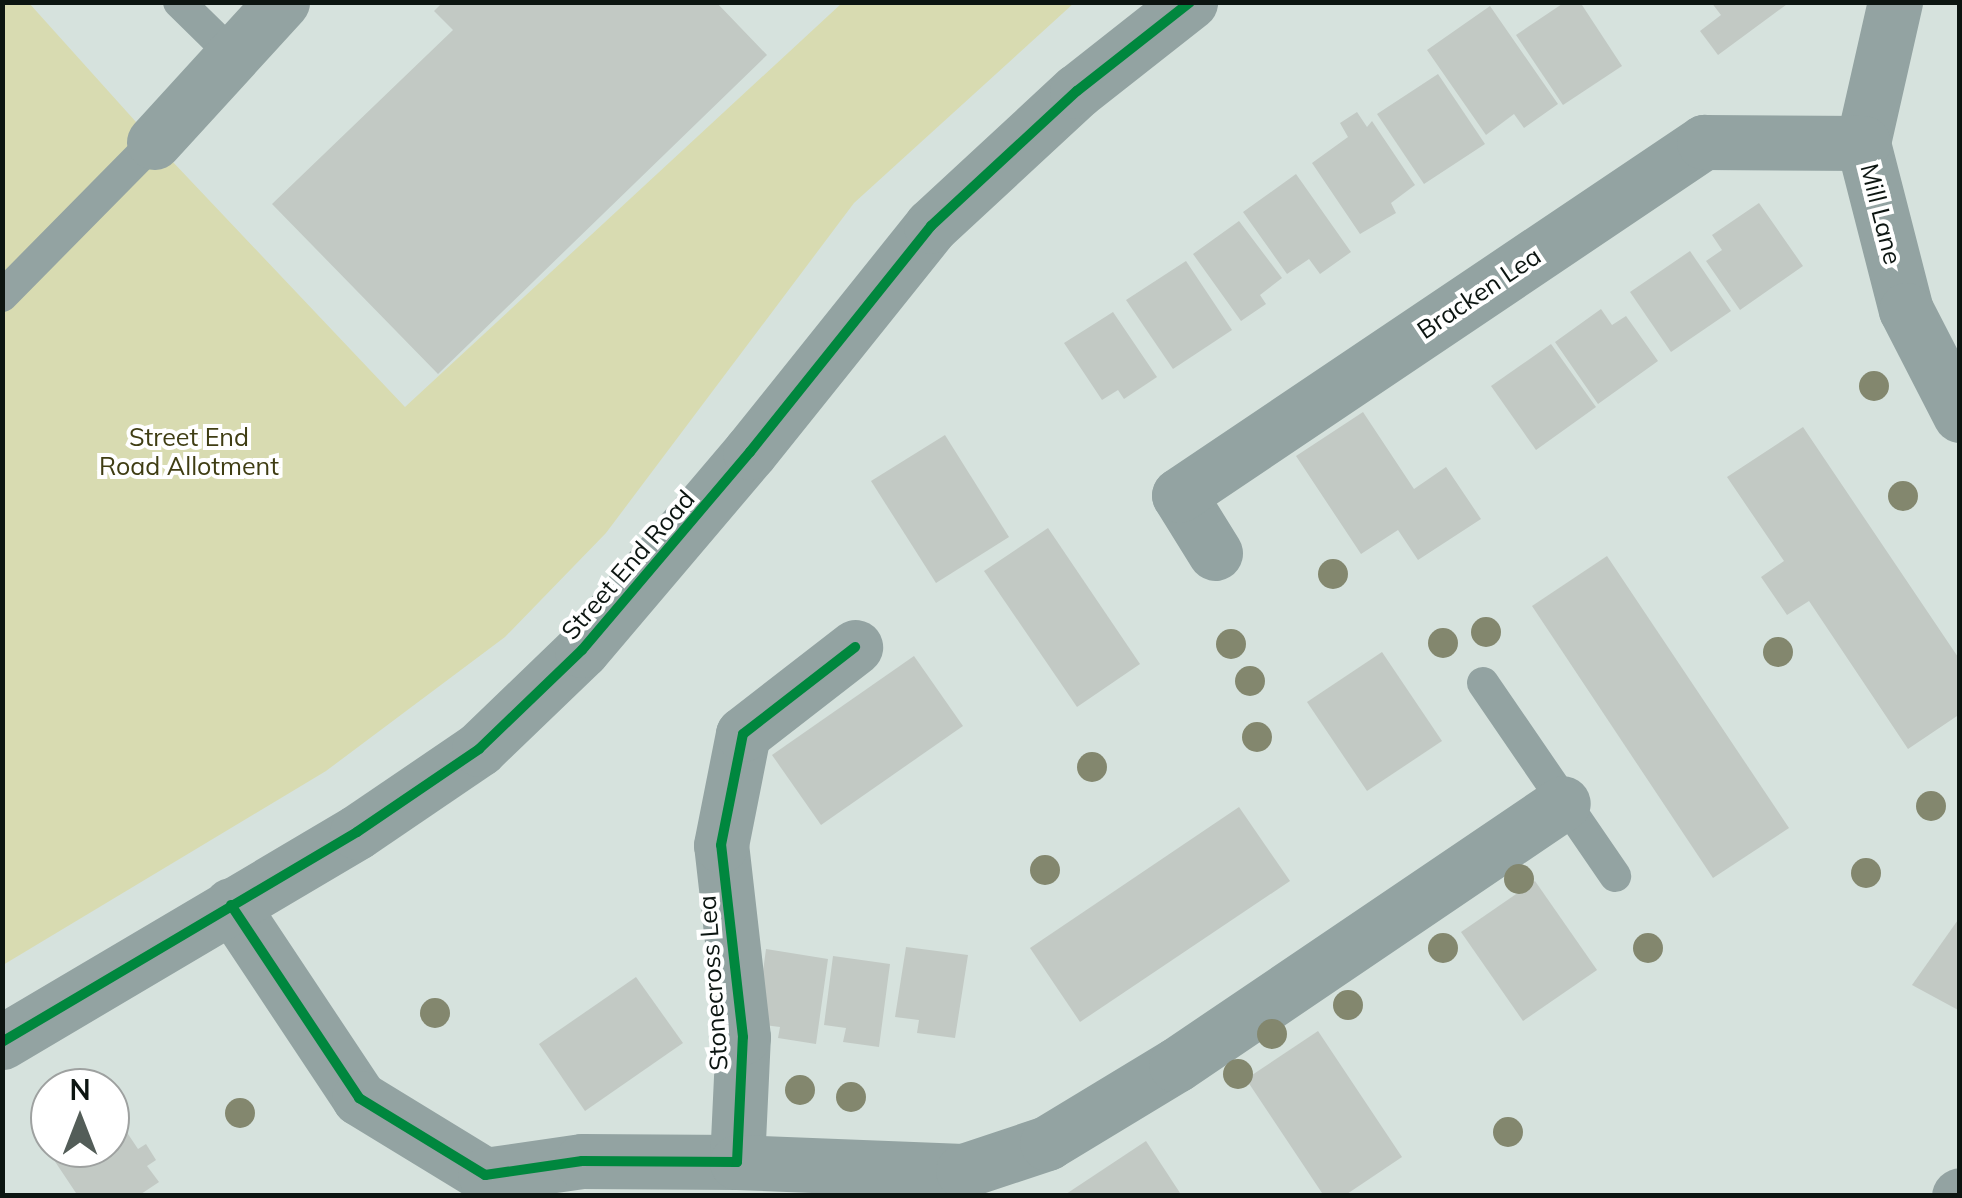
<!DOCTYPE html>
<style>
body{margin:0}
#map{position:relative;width:1962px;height:1198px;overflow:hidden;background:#d6e2dd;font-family:Mulish,sans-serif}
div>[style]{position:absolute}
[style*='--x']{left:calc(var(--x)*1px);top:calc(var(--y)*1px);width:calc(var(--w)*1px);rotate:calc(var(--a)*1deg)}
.green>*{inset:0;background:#d8dbb1}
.building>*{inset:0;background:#c2c9c4}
.service>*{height:32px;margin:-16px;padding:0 16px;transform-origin:16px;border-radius:16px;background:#93a3a2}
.minor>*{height:55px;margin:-27.5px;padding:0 27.5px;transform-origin:27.5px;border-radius:27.5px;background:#93a3a2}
.tertiary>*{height:55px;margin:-27.5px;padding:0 27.5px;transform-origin:27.5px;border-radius:27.5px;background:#93a3a2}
.cycleway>*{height:10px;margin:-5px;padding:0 5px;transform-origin:5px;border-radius:5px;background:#00873e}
.trees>*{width:30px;height:30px;margin:-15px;border-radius:50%;background:#83876e}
span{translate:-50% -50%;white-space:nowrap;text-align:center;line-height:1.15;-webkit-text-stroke:8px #fff;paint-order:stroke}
.street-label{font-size:25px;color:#0c1511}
.park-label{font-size:25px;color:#3f3d13}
.frame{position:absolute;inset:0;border:5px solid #0c1511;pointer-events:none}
.north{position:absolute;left:30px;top:1068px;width:100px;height:100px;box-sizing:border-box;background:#fff;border:2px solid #9ea1a0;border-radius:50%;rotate:0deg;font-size:28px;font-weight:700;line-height:40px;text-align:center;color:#0c1511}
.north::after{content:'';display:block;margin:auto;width:35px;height:45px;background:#535d58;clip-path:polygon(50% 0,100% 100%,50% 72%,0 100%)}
</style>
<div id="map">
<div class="green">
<div style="clip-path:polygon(2px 3px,29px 3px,154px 142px,405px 407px,842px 3px,1074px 3px,854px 203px,606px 533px,505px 637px,326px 771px,3px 965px)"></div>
</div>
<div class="building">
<div style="clip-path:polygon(443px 2px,716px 2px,767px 55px,438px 374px,272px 204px,453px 30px,434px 11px)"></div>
<div style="clip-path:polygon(1565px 2px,1580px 2px,1622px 66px,1563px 105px,1516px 35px)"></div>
<div style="clip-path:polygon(1711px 2px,1790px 2px,1718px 55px,1700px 31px,1721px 15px)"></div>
<div style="clip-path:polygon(1490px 6px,1558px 104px,1524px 128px,1514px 114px,1486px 135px,1427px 50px)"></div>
<div style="clip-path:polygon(1438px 74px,1485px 144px,1424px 184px,1377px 114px)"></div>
<div style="clip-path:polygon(1357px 112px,1367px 127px,1372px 121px,1415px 185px,1391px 203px,1396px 213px,1360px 234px,1312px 163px,1348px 137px,1340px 123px)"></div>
<div style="clip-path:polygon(1296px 174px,1351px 252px,1320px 274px,1309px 259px,1287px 274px,1243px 212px)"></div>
<div style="clip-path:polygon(1759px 203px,1803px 266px,1740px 310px,1706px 261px,1722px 250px,1712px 235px)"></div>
<div style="clip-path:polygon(1239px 221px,1282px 278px,1260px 295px,1266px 304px,1241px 321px,1193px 254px)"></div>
<div style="clip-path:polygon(1690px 251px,1731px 311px,1671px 352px,1630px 292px)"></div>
<div style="clip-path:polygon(1186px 261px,1232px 330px,1173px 369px,1126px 300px)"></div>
<div style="clip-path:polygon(1601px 309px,1612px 325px,1626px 316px,1658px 361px,1598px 404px,1555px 342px)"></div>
<div style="clip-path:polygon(1113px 312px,1157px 377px,1124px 399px,1118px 390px,1102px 400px,1064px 343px)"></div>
<div style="clip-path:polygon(1551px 344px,1596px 407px,1536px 450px,1491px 386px)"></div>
<div style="clip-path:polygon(1363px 412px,1414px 489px,1446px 467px,1481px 519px,1418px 560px,1398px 530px,1361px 554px,1296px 456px)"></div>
<div style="clip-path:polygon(1803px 427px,1960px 660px,1960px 714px,1908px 749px,1809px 601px,1787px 615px,1761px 577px,1784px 561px,1727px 477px)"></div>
<div style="clip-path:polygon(945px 435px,1009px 537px,936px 583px,871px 481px)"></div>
<div style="clip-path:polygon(1048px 528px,1140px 664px,1077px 707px,984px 571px)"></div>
<div style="clip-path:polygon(1607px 556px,1789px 828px,1713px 878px,1532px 606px)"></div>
<div style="clip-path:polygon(1382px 652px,1442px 741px,1367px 791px,1307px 702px)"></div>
<div style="clip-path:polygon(914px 656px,963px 726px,821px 825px,772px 755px)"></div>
<div style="clip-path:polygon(1239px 807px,1290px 881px,1080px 1022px,1030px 948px)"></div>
<div style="clip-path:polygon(1535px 881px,1597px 970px,1523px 1021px,1461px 932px)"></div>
<div style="clip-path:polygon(1960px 917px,1960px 1011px,1912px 985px)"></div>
<div style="clip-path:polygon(906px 947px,968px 955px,955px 1038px,917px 1033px,919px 1020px,895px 1017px)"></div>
<div style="clip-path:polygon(766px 949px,828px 959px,816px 1044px,778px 1038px,780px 1027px,756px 1024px)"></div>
<div style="clip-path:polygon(833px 956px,890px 964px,879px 1047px,843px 1042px,846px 1028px,824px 1025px)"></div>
<div style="clip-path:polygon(636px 977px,683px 1043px,585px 1111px,539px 1044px)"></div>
<div style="clip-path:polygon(1318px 1031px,1402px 1157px,1344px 1196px,1324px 1196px,1246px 1079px)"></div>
<div style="clip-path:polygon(110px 1107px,138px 1149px,146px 1144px,156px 1160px,147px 1166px,159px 1182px,138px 1196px,78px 1196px,34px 1130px,50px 1120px,50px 1148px,110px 1148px)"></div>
<div style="clip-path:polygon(1146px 1141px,1182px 1196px,1063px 1196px)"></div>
</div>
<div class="service">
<div style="--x:179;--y:2;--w:76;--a:44.5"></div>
<div style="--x:2;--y:296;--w:216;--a:-45.4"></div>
<div style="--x:1483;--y:683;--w:234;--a:55.6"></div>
</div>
<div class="minor">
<div style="--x:1895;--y:2;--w:145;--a:102.8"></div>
<div style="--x:1863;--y:143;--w:172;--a:75.6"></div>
<div style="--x:1906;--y:310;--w:118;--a:62.8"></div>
<div style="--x:154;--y:142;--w:190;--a:-47.6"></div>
<div style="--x:1215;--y:553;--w:68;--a:-121.8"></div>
<div style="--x:1179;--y:495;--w:633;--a:-33.92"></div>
<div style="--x:1704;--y:142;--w:159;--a:0.4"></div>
<div style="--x:231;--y:905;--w:232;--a:56.4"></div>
<div style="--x:359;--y:1098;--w:148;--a:31.4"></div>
<div style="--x:485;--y:1175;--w:98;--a:-8.2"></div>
<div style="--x:582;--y:1161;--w:155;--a:0.4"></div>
<div style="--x:737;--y:1162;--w:125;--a:-87.3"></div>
<div style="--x:743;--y:1037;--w:193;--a:-96.5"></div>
<div style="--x:721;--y:845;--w:113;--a:-78.8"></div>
<div style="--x:743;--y:734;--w:142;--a:-37.8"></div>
<div style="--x:737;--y:1162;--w:226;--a:2.3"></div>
<div style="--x:963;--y:1171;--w:89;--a:-18.4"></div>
<div style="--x:1047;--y:1143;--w:151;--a:-31.2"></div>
<div style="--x:1176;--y:1065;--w:467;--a:-34.1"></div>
<div style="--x:1959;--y:1196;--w:1;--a:-45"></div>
</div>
<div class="tertiary">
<div style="--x:2;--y:1042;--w:412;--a:-30.6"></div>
<div style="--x:357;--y:832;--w:148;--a:-34.2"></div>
<div style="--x:479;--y:749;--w:143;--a:-43.9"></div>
<div style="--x:582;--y:650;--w:260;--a:-49.7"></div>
<div style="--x:750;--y:452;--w:290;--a:-51.3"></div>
<div style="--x:931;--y:226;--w:199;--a:-42.8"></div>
<div style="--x:1077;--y:91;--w:144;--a:-38.2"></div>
</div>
<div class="cycleway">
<div style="--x:231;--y:905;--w:232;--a:56.4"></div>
<div style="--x:359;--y:1098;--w:148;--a:31.4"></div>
<div style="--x:485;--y:1175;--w:98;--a:-8.2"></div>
<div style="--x:582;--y:1161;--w:155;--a:0.4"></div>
<div style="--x:737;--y:1162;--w:125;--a:-87.3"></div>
<div style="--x:743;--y:1037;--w:193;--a:-96.5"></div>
<div style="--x:721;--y:845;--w:113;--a:-78.8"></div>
<div style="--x:743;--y:734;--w:142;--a:-37.8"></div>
<div style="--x:2;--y:1042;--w:412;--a:-30.6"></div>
<div style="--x:357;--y:832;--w:148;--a:-34.2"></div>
<div style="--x:479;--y:749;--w:143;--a:-43.9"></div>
<div style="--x:582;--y:650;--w:260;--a:-49.7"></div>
<div style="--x:750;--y:452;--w:290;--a:-51.3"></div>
<div style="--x:931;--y:226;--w:199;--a:-42.8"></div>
<div style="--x:1077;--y:91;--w:144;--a:-38.2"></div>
</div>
<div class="trees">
<div style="left:1874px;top:386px"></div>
<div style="left:1903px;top:496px"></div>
<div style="left:1333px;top:574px"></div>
<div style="left:1486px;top:632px"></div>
<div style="left:1443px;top:643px"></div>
<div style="left:1231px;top:644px"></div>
<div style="left:1778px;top:652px"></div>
<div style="left:1250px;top:681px"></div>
<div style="left:1257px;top:737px"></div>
<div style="left:1092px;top:767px"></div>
<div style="left:1931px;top:806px"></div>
<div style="left:1045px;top:870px"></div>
<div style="left:1866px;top:873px"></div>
<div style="left:1519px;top:879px"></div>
<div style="left:1443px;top:948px"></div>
<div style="left:1648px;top:948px"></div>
<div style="left:1348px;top:1005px"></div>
<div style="left:435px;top:1013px"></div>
<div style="left:1272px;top:1034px"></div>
<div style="left:1238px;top:1074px"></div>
<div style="left:800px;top:1090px"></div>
<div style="left:851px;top:1097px"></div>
<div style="left:240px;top:1113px"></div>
<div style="left:1508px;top:1132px"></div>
</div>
<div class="street-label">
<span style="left:1881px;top:214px;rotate:76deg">Mill Lane</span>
<span style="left:1479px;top:293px;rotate:-34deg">Bracken Lea</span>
<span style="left:628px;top:565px;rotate:-49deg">Street End Road</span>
<span style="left:713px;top:983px;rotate:-94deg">Stonecross Lea</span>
</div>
<div class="park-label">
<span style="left:189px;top:452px">Street End<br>Road Allotment</span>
</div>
<div class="frame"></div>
<div class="north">N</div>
</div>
